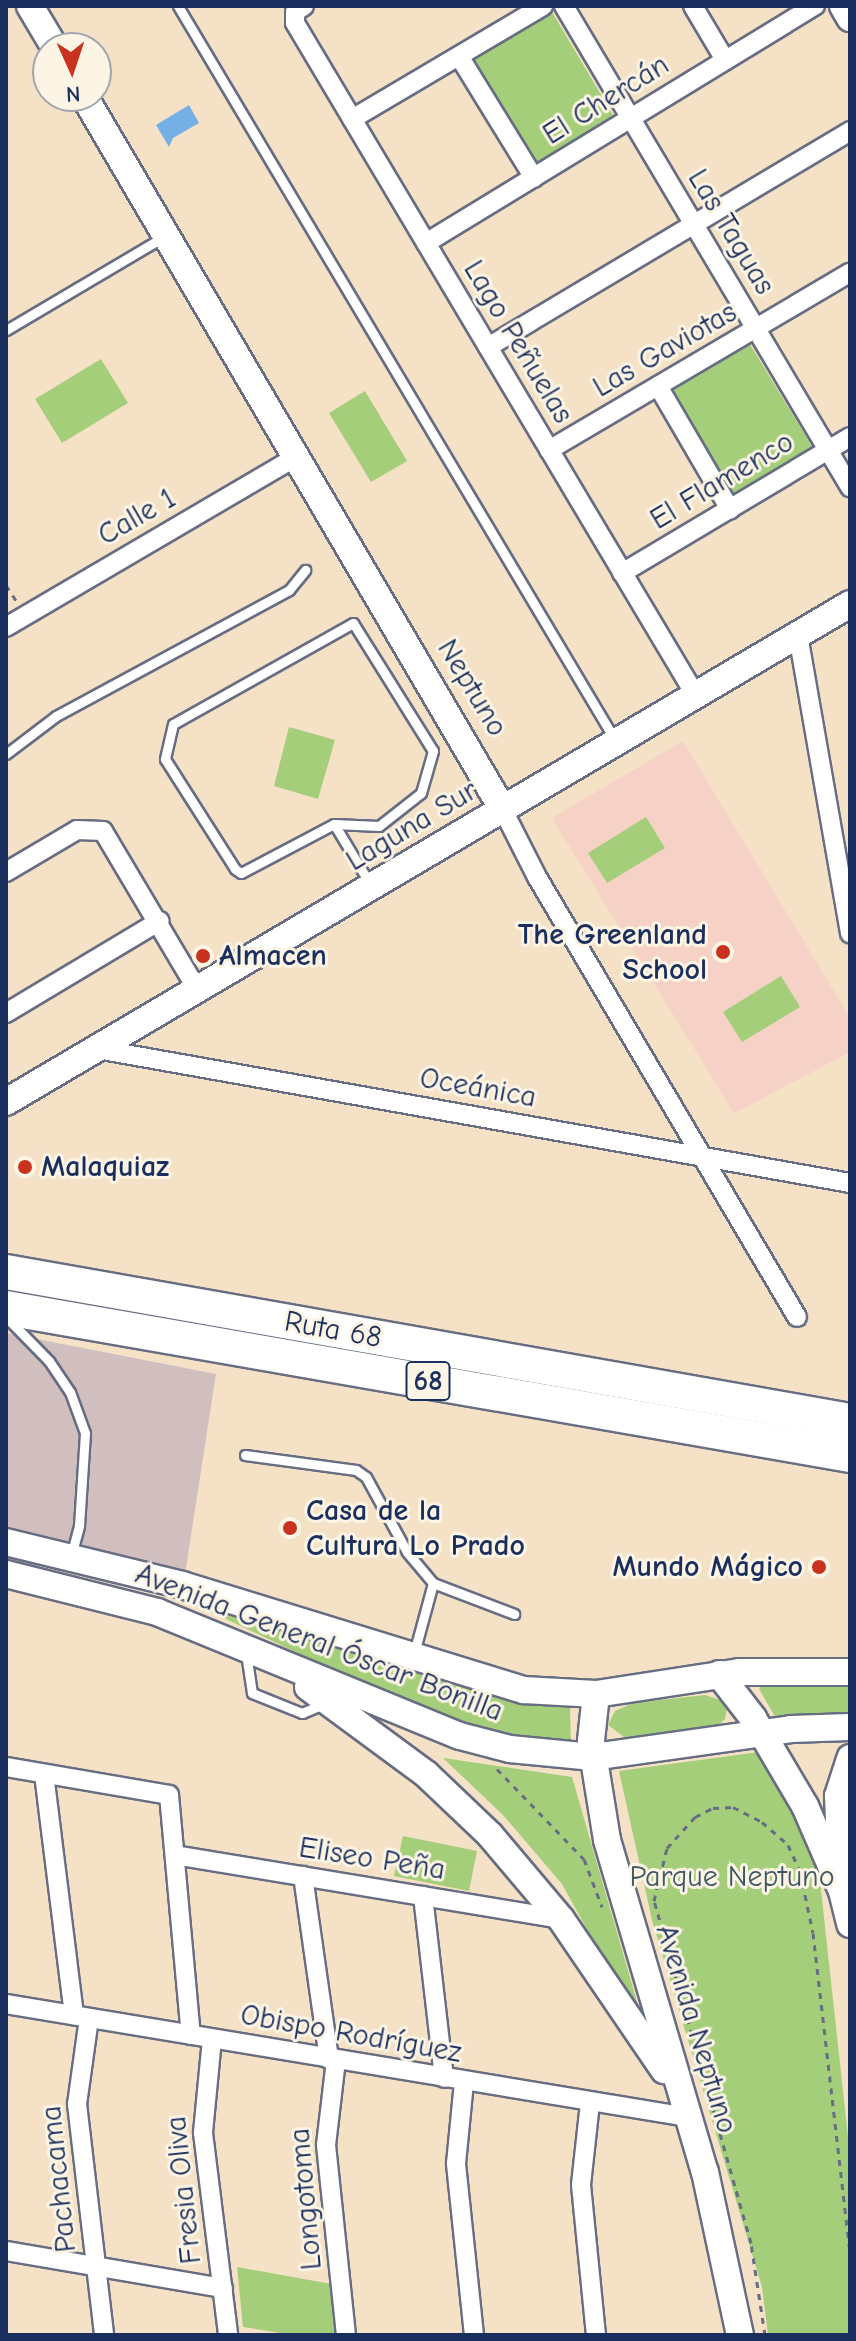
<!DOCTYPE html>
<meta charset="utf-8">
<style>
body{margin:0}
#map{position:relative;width:856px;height:2341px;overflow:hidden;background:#f4e1c6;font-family:"Comic Neue",sans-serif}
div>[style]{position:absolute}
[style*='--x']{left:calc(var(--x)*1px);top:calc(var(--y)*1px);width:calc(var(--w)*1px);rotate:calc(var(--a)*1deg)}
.built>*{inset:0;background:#f6d1c5}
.industrial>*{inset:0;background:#d1bfbf}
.green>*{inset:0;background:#a5ce7a}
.water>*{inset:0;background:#74b0e5}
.path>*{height:3px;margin-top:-1.5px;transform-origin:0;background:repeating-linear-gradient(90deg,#676d82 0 6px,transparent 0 12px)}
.roads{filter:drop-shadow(2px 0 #676d82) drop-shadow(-2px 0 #676d82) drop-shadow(0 2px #676d82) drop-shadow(0 -2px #676d82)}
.lane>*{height:9px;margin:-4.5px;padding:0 4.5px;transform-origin:4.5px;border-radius:4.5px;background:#fff}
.street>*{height:18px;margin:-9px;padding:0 9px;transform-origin:9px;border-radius:9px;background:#fff}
.secondary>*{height:26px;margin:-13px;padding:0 13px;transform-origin:13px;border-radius:13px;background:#fff}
.highway>*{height:34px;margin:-17px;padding:0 17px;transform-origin:17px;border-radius:17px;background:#fff}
.dots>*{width:22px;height:22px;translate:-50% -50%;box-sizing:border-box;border:4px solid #fcf5e5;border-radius:50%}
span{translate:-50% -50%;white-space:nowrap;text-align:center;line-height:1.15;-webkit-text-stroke:6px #fcf5e5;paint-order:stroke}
.shield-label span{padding:2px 6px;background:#fcf5e5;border:2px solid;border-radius:6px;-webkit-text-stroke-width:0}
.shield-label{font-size:28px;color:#1b2f5e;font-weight:700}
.street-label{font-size:30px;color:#1b2f5e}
.poi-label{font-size:30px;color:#1b2f5e;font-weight:700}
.right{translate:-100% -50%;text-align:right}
.left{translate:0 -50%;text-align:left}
.park-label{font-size:30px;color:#3e5765}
.frame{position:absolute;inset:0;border:8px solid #1b2f5e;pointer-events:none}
.north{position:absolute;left:32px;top:32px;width:80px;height:80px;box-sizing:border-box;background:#fcf5e5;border:2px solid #a2a6af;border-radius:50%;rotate:177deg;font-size:22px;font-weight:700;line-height:32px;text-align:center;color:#1b2f5e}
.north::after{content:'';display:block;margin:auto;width:28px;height:36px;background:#c8321e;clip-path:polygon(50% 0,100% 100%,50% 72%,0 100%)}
</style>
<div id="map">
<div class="built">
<div style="clip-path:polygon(683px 741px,850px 1018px,850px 1052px,734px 1113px,552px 818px)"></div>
</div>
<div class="industrial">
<div style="clip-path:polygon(6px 1333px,216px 1374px,185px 1574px,6px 1531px)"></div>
</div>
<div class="green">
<div style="clip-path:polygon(552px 12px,613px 115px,538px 164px,471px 60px)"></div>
<div style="clip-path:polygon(748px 341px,816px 453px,735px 501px,667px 390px)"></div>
<div style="clip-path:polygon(101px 359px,128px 403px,62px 443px,35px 399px)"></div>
<div style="clip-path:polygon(365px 391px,407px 461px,371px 482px,329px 413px)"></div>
<div style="clip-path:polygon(289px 727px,335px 740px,318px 799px,274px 786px)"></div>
<div style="clip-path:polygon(646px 817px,665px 848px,607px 883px,588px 853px)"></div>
<div style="clip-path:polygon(781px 976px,800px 1007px,742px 1042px,723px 1012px)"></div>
<div style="clip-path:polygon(207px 1610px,354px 1649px,512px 1701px,570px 1708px,571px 1745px,485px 1732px,405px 1704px)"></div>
<div style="clip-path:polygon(850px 1682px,850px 1718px,777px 1720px,759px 1689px,764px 1683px)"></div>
<div style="clip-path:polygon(705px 1695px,723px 1701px,727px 1708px,725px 1719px,714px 1729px,628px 1740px,608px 1725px,615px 1711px,633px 1703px)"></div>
<div style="clip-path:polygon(765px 1751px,817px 1853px,850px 2155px,850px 2335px,768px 2335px,762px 2287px,652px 1920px,619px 1771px)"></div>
<div style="clip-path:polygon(443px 1758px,572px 1777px,642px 2019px,638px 2021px,562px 1884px,503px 1815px)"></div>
<div style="clip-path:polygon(403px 1836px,477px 1851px,469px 1891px,394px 1876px)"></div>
<div style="clip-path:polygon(237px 2267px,337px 2285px,340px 2335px,292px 2335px,243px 2327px)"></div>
</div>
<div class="water">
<div style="clip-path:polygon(189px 105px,199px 123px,173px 138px,169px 147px,156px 125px)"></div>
</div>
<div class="path">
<div style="--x:6;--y:585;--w:20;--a:57"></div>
<div style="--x:497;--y:1769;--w:125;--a:46"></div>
<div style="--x:584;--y:1859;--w:51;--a:69.4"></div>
<div style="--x:765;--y:2335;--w:93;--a:-98.7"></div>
<div style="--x:751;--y:2243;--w:355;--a:-105.8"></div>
<div style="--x:654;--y:1901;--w:55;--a:-76.2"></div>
<div style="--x:667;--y:1848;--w:42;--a:-47.9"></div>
<div style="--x:695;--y:1817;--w:20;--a:-27"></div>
<div style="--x:713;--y:1808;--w:20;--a:-3"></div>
<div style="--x:733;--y:1807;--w:33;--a:27"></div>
<div style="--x:762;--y:1822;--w:35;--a:41"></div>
<div style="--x:788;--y:1845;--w:29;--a:65"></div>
<div style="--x:800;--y:1871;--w:63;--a:78.2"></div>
<div style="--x:813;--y:1933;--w:322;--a:83.4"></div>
</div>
<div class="roads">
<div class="lane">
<div style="--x:178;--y:6;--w:854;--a:59.23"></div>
<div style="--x:6;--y:330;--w:182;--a:-30.6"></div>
<div style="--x:6;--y:754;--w:63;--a:-37.2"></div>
<div style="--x:56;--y:716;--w:265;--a:-28.4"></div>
<div style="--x:289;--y:590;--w:26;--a:-51"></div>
<div style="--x:334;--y:824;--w:45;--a:2.5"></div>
<div style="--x:379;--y:826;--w:53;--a:-38.2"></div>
<div style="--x:421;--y:793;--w:44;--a:-74.1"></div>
<div style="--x:433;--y:751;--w:151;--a:-122"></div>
<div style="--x:353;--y:623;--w:206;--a:150.7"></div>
<div style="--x:173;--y:724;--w:36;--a:103"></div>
<div style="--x:165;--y:759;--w:130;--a:57.5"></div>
<div style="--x:235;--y:869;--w:7;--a:34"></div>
<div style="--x:241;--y:873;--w:105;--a:-27.8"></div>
<div style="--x:334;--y:824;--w:70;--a:59"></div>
<div style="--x:7;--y:1318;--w:60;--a:45.7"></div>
<div style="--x:49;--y:1361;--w:37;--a:56"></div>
<div style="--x:70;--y:1392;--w:44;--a:69.9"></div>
<div style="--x:85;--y:1433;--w:93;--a:93.7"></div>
<div style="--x:79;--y:1526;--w:31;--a:105"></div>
<div style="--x:245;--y:1455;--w:112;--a:7.7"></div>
<div style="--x:356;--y:1470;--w:12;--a:35"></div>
<div style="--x:366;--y:1477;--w:85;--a:61.3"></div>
<div style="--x:407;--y:1552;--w:40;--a:50"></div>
<div style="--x:433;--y:1583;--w:73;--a:105.2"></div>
<div style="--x:433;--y:1583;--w:87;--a:20.9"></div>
<div style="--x:246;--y:1653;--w:40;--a:81.5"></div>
<div style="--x:252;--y:1693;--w:54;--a:21.8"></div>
<div style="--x:302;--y:1713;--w:23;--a:-23"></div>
</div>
<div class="street">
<div style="--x:304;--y:6;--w:11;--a:146"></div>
<div style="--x:295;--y:12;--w:11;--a:90"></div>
<div style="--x:295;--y:23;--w:783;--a:59.21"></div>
<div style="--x:564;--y:6;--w:560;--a:59.26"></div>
<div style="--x:693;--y:6;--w:63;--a:59.3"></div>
<div style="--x:459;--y:56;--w:143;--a:58.4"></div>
<div style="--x:352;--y:119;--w:222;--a:-30.6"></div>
<div style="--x:426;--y:243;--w:456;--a:-31.4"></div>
<div style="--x:488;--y:347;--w:422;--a:-30.8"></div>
<div style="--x:658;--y:386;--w:143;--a:59.7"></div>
<div style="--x:549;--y:450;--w:349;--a:-30.5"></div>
<div style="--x:622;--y:573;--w:265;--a:-30.8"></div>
<div style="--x:6;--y:627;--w:338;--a:-30.4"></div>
<div style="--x:798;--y:635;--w:303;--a:80.1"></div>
<div style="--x:503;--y:810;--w:75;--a:63.1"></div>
<div style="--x:537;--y:877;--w:511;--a:59.42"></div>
<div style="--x:6;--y:872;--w:82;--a:-30.6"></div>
<div style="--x:77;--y:830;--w:26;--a:2"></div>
<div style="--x:103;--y:831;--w:186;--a:59.3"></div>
<div style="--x:6;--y:1013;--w:179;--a:-30.9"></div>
<div style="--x:97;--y:1049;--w:765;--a:10.09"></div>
<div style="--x:6;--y:1767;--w:165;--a:9.7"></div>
<div style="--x:169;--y:1795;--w:241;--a:84.8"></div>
<div style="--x:44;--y:1774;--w:243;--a:82.9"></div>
<div style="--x:175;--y:1855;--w:391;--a:9.4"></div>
<div style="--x:303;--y:1876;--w:185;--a:81.9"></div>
<div style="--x:423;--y:1896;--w:183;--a:83.4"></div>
<div style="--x:6;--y:2004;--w:690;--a:9.42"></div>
<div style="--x:89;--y:2018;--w:87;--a:97.9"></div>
<div style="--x:77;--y:2104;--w:233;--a:83.3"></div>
<div style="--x:212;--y:2039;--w:94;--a:95.5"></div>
<div style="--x:203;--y:2133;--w:204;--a:82.9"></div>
<div style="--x:336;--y:2060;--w:86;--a:96.7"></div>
<div style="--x:326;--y:2145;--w:191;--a:84"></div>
<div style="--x:464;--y:2082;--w:82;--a:95.6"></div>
<div style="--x:456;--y:2164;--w:172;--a:84"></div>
<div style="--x:590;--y:2103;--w:82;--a:96.3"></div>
<div style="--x:581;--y:2185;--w:151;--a:84.3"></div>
<div style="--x:6;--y:2251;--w:220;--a:9.7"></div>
</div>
<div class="secondary">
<div style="--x:30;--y:6;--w:49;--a:59.2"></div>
<div style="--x:843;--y:6;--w:14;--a:60"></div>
<div style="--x:84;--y:96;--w:828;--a:59.59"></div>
<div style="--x:6;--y:1102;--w:980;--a:-30.54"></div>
<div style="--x:6;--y:1542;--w:181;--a:13.7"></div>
<div style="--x:182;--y:1585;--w:358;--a:17.1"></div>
<div style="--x:524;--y:1690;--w:72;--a:3.2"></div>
<div style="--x:596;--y:1694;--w:145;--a:-8.7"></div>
<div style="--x:739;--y:1672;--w:111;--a:0"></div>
<div style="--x:6;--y:1574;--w:156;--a:14.1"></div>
<div style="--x:157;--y:1612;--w:327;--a:22.3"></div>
<div style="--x:460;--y:1736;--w:52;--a:14.6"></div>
<div style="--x:510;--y:1749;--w:83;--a:5.5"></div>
<div style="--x:593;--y:1757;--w:200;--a:-8"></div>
<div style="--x:791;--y:1729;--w:59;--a:-1.9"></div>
<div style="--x:719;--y:1674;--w:56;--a:52.3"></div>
<div style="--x:753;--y:1718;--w:102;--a:59.4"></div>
<div style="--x:805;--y:1806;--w:93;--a:66.5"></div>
<div style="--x:842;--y:1891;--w:34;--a:76"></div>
<div style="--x:308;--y:1687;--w:147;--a:36.4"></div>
<div style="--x:426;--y:1774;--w:88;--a:43.6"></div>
<div style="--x:490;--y:1835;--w:110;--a:49.8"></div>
<div style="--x:561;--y:1919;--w:183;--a:55.7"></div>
<div style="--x:596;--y:1694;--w:47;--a:96.1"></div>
<div style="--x:591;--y:1741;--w:100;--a:80.8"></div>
<div style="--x:607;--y:1840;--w:346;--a:73.6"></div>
<div style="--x:705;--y:2172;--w:167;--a:77.9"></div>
<div style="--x:841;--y:1871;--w:75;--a:-92.3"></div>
<div style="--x:838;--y:1796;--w:40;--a:-72"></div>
</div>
<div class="highway">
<div style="--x:6;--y:1272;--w:857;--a:10.01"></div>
<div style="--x:6;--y:1308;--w:857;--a:9.88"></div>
</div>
</div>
<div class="dots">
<div style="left:723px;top:952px;background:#c8321e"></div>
<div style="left:203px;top:956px;background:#c8321e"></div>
<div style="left:25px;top:1167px;background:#c8321e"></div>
<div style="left:290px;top:1528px;background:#c8321e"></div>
<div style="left:819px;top:1567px;background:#c8321e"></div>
</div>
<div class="shield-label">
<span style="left:428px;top:1381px">68</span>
</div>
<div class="street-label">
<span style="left:606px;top:100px;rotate:-32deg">El Chercán</span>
<span style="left:731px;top:232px;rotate:59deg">Las Taguas</span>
<span style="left:518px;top:342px;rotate:59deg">Lago Peñuelas</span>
<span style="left:665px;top:350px;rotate:-30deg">Las Gaviotas</span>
<span style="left:722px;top:481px;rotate:-31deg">El Flamenco</span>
<span style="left:137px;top:517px;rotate:-30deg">Calle 1</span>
<span style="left:472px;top:688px;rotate:59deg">Neptuno</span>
<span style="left:412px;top:826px;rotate:-31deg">Laguna Sur</span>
<span style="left:478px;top:1088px;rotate:10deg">Oceánica</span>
<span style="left:333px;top:1330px;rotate:10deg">Ruta 68</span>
<span style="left:319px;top:1643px;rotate:21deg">Avenida General Óscar Bonilla</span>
<span style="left:372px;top:1859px;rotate:9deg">Eliseo Peña</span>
<span style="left:696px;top:2029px;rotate:73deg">Avenida Neptuno</span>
<span style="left:351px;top:2034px;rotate:10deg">Obispo Rodríguez</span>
<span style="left:59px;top:2179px;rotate:-96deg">Pachacama</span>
<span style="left:184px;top:2190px;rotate:-96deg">Fresia Oliva</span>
<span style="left:306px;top:2199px;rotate:-95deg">Longotoma</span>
</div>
<div class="poi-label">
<span class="right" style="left:707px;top:952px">The Greenland<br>School</span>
<span class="left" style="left:219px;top:956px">Almacen</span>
<span class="left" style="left:41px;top:1167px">Malaquiaz</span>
<span class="left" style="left:306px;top:1528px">Casa de la<br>Cultura Lo Prado</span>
<span class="right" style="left:803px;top:1567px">Mundo Mágico</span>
</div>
<div class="park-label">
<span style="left:732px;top:1877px">Parque Neptuno</span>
</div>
<div class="frame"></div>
<div class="north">N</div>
</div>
